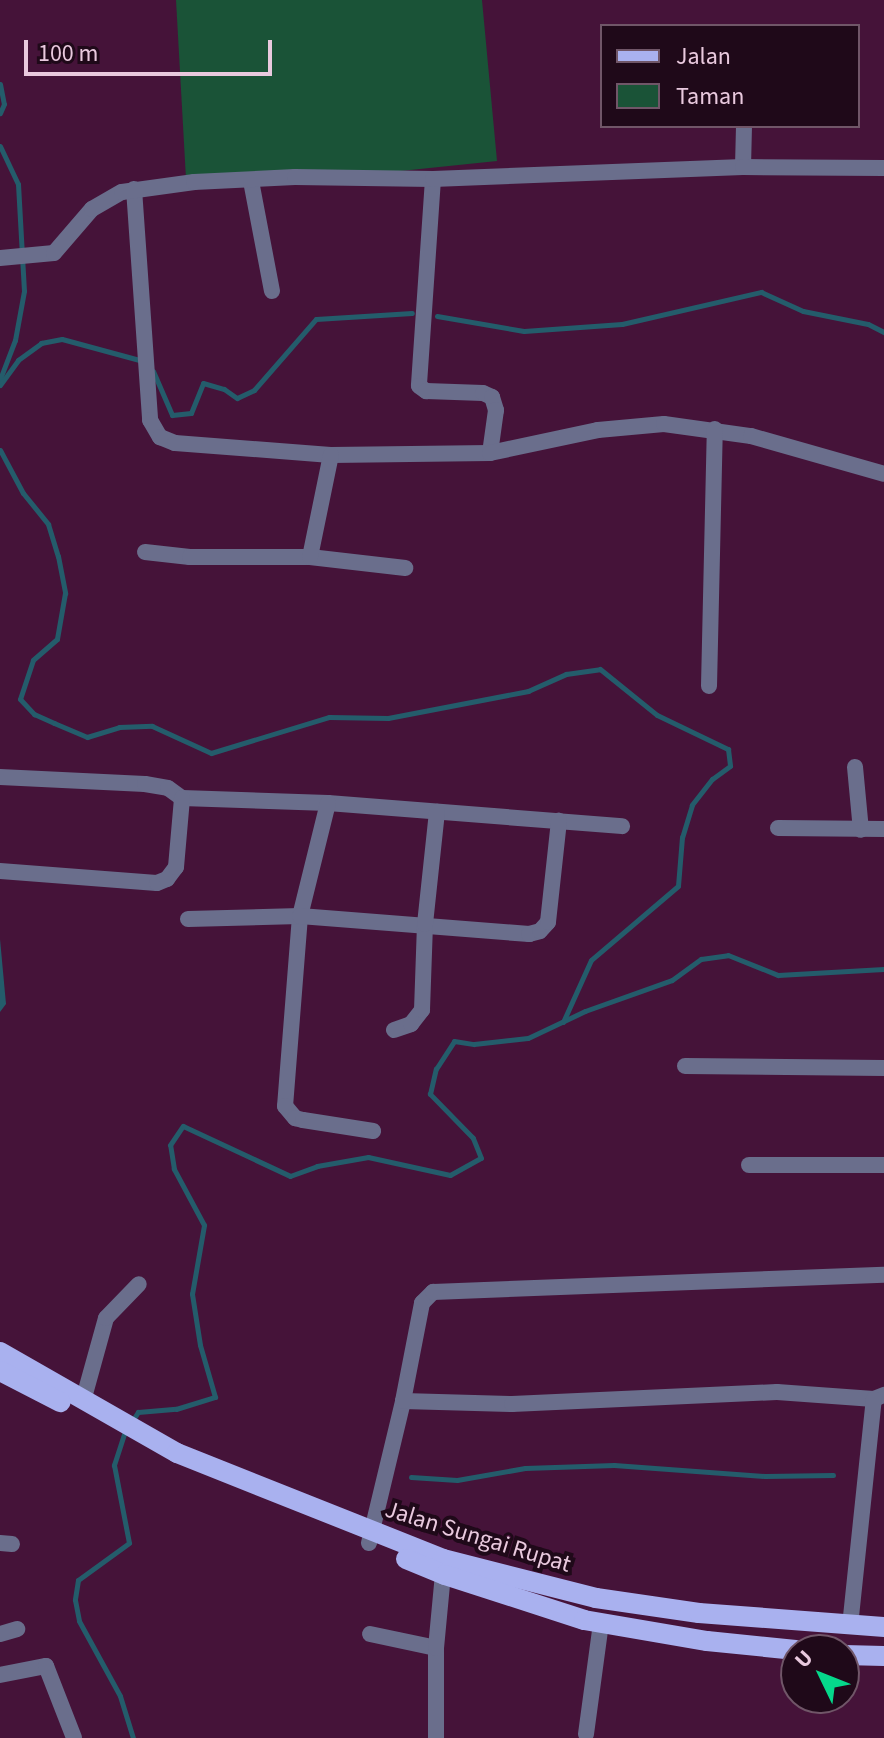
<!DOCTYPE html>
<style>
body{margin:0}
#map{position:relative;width:884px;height:1738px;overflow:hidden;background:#451339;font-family:"Source Sans 3",sans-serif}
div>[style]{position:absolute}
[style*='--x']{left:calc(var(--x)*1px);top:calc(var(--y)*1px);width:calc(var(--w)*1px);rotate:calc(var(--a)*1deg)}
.green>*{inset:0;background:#1a5337}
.water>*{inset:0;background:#245c6b}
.stream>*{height:5px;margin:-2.5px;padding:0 2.5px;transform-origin:2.5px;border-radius:2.5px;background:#245c6b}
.street>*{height:16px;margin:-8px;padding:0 8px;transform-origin:8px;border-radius:8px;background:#6a6e8c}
.primary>*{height:20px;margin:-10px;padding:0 10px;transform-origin:10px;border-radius:10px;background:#a9b1ef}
span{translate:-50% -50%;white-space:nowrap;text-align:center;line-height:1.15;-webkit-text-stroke:8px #1f0919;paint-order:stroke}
.street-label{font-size:24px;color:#e9c9de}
.legend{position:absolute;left:600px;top:24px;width:260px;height:104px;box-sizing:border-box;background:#1f0919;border:2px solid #705668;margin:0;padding:10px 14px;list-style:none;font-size:24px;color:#e9c9de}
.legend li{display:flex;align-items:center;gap:16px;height:40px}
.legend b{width:40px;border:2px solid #705668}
.north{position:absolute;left:780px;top:1634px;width:80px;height:80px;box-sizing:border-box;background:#1f0919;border:2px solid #705668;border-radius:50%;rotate:313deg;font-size:22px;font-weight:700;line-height:32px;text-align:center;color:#e9c9de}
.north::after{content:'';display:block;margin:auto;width:28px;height:36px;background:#05d98b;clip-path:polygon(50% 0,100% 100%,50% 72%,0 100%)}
.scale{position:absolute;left:24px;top:40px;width:248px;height:36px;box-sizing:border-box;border:4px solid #e9c9de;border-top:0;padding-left:10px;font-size:24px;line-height:28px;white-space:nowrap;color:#e9c9de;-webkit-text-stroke:6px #1f0919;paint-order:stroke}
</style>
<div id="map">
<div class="green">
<div style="clip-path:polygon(176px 0,482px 0,497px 161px,391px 172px,186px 179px)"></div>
</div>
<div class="water">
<div style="clip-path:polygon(0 939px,6px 1004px,0 1012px)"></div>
</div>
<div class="stream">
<div style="--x:0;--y:84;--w:20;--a:79"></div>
<div style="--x:4;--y:104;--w:10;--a:114"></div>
<div style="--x:0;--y:146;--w:42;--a:64.7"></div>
<div style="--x:18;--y:184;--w:107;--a:86.8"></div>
<div style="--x:24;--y:291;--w:50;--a:100.4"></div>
<div style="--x:15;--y:340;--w:42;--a:111"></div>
<div style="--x:437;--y:316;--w:88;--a:9.8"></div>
<div style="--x:524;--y:331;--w:98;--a:-4.1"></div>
<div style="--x:622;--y:324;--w:143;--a:-13"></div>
<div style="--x:761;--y:292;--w:46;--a:24.3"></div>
<div style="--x:803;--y:311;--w:66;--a:11.3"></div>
<div style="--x:868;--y:324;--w:18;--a:27"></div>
<div style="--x:153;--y:371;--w:48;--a:66.6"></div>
<div style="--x:172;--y:415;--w:19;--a:-6"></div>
<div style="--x:191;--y:413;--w:32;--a:-68"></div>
<div style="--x:203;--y:383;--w:22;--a:16"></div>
<div style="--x:224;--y:389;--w:16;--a:35"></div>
<div style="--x:237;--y:398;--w:19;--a:-25"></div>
<div style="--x:254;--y:390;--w:94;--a:-48.9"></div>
<div style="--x:316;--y:319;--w:96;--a:-3.6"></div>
<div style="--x:0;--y:385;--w:31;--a:-54"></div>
<div style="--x:18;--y:360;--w:29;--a:-36"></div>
<div style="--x:41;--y:343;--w:21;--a:-11"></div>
<div style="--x:62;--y:339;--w:84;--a:15.2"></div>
<div style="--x:0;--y:450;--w:49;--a:61.9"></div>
<div style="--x:23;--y:493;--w:40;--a:51"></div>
<div style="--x:48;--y:524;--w:34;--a:73"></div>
<div style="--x:58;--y:556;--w:38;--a:79"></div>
<div style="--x:65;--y:593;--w:47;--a:99.9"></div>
<div style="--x:57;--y:639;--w:32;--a:139"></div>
<div style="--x:33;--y:660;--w:41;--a:108.4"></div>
<div style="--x:20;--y:699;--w:21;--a:47"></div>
<div style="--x:34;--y:714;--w:22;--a:24"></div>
<div style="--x:54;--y:723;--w:36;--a:23"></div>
<div style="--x:87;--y:737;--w:34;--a:-17"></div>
<div style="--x:119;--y:727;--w:33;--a:-2"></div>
<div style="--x:152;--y:726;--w:65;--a:24.6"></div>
<div style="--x:211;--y:753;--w:123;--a:-17"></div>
<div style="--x:329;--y:717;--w:59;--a:1"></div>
<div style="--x:388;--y:718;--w:143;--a:-10.9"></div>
<div style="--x:528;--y:691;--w:42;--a:-24.1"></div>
<div style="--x:566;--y:674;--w:34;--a:-8"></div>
<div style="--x:600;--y:669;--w:73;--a:38.9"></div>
<div style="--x:657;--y:715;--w:79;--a:25.6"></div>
<div style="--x:728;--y:749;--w:17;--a:83"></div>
<div style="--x:730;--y:766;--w:22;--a:144"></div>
<div style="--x:712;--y:779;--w:33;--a:128"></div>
<div style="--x:692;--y:805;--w:34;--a:107"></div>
<div style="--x:682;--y:837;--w:49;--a:94.7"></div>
<div style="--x:678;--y:886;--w:114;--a:139.6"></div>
<div style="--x:591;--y:960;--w:68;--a:114.3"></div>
<div style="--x:131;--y:1423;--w:13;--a:-58"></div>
<div style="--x:138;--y:1412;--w:38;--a:-5"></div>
<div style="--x:176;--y:1409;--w:41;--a:-17.1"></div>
<div style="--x:215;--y:1397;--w:54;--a:-106.1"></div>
<div style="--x:200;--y:1345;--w:52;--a:-98.9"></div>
<div style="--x:192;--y:1294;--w:70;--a:-80.1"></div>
<div style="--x:204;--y:1225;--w:64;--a:-118.2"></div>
<div style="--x:174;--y:1169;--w:24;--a:-99"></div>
<div style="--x:170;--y:1145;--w:23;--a:-56"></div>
<div style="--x:183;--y:1126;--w:118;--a:25"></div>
<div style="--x:290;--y:1176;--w:29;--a:-20"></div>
<div style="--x:317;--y:1166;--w:52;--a:-10"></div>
<div style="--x:368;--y:1157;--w:84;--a:12.4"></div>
<div style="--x:450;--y:1175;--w:35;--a:-29"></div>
<div style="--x:481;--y:1158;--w:22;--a:-112"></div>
<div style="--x:473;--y:1138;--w:62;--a:-134.3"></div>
<div style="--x:430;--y:1094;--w:26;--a:-77"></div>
<div style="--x:436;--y:1069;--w:33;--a:-57"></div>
<div style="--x:454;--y:1041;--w:20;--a:9"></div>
<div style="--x:474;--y:1044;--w:54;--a:-6.3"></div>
<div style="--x:528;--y:1038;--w:63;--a:-25.3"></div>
<div style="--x:585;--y:1011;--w:92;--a:-19.6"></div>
<div style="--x:672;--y:980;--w:36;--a:-36"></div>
<div style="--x:701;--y:959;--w:27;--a:-8"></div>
<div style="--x:728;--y:955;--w:54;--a:21.8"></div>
<div style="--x:778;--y:975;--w:106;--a:-3.2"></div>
<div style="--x:125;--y:1431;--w:36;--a:108"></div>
<div style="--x:114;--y:1465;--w:79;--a:79.1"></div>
<div style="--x:129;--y:1543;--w:63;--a:144"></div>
<div style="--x:78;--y:1580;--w:20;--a:99"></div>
<div style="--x:75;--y:1600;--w:21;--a:79"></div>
<div style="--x:79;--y:1621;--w:85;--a:61.3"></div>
<div style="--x:120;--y:1696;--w:44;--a:72.8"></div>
<div style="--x:411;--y:1477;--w:46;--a:3.7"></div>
<div style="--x:457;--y:1480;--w:69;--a:-10"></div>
<div style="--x:525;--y:1468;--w:89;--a:-1.9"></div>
<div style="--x:614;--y:1465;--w:151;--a:4.2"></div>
<div style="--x:765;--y:1476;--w:68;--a:-0.8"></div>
</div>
<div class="street">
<div style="--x:743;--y:167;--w:41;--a:-88.6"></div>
<div style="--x:433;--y:179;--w:207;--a:93.9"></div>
<div style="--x:419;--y:386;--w:9;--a:36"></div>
<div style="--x:426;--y:391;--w:57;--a:2"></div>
<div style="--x:483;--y:393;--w:10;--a:24"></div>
<div style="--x:492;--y:397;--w:14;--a:73"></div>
<div style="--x:496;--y:410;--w:43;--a:97.9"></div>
<div style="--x:251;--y:181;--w:112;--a:79.2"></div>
<div style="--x:134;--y:189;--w:232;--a:86"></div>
<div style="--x:150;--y:420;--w:20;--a:60"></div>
<div style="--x:160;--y:437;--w:16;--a:22"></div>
<div style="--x:175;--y:443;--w:156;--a:4.4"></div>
<div style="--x:331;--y:455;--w:159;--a:-0.7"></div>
<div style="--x:490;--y:453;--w:110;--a:-12"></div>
<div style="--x:598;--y:430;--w:66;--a:-5.2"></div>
<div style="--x:664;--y:424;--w:88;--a:7.9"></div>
<div style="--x:751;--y:436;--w:138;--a:15.9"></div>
<div style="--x:0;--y:258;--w:54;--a:-5.3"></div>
<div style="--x:54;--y:253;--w:58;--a:-49.2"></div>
<div style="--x:92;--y:209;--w:34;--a:-30"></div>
<div style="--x:122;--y:192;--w:73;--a:-7.9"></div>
<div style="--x:194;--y:182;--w:101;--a:-2.8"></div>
<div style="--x:295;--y:177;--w:138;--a:0.8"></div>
<div style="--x:433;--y:179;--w:310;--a:-2.2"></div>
<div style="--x:743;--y:167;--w:141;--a:0.4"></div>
<div style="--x:145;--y:552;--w:45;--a:6.3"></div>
<div style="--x:190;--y:557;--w:120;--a:0"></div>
<div style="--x:310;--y:557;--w:96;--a:6.6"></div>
<div style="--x:310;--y:557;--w:104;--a:-78.4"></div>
<div style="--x:709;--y:686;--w:257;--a:-88.7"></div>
<div style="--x:855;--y:767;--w:63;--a:84.6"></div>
<div style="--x:0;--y:777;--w:145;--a:2.8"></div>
<div style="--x:145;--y:784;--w:23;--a:10"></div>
<div style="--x:168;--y:788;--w:17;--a:36"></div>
<div style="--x:182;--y:798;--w:146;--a:2"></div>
<div style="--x:328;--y:803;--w:295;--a:4.5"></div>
<div style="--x:328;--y:803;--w:116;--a:103.9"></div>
<div style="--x:300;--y:916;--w:191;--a:94.5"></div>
<div style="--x:285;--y:1106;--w:16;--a:50"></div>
<div style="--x:295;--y:1118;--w:8;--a:14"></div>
<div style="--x:303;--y:1120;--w:71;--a:8.9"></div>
<div style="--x:778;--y:828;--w:106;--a:0.5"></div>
<div style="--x:0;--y:871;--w:157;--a:4.4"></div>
<div style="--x:157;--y:883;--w:11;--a:-22"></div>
<div style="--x:167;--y:879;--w:15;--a:-53"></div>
<div style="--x:176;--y:867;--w:69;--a:-85"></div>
<div style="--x:188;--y:919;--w:112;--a:-1.5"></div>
<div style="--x:300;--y:916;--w:230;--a:4.5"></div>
<div style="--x:529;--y:934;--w:11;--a:-15"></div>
<div style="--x:540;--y:931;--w:12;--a:-48"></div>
<div style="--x:548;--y:922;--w:102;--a:-83.8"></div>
<div style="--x:394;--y:1030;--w:18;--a:-19"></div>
<div style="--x:411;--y:1024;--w:18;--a:-52"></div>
<div style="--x:422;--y:1010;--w:86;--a:-88"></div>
<div style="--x:425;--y:924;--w:113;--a:-83.9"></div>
<div style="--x:685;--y:1066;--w:199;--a:0.6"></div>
<div style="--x:749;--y:1165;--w:135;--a:0"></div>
<div style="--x:83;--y:1401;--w:86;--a:-74.5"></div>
<div style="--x:106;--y:1318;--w:47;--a:-45.9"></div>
<div style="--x:403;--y:1401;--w:109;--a:1.6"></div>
<div style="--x:512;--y:1404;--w:265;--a:-2.6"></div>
<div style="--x:777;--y:1392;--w:97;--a:4.1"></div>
<div style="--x:874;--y:1399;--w:11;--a:-22"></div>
<div style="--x:0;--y:1543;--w:12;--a:5"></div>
<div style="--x:369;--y:1543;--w:146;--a:-76.5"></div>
<div style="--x:403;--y:1401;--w:100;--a:-79"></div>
<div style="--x:422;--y:1303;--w:16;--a:-45"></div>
<div style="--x:433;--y:1292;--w:451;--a:-2.2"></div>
<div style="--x:850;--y:1626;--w:228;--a:-84"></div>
<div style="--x:0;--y:1634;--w:18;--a:-16"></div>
<div style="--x:370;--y:1634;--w:67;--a:12"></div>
<div style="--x:0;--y:1675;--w:47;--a:-11.1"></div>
<div style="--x:46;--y:1666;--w:77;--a:68.7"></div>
<div style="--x:586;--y:1734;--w:112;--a:-82.3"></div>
<div style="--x:436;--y:1738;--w:90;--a:-90"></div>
<div style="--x:436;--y:1648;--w:84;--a:-84.6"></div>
</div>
<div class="primary">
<div style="--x:0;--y:1352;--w:204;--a:29.7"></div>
<div style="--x:177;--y:1453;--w:286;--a:21.7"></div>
<div style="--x:443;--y:1559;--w:158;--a:14.3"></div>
<div style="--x:596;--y:1598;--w:104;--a:8.3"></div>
<div style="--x:699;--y:1613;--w:186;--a:4.3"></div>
<div style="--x:0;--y:1371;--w:68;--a:27.3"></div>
<div style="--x:406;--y:1559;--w:42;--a:22.3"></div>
<div style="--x:445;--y:1575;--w:146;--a:17.9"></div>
<div style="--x:584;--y:1620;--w:125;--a:9.7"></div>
<div style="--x:707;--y:1641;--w:89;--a:5.8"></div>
<div style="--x:844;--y:1655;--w:40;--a:1.4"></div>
</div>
<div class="street-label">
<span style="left:478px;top:1537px;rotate:17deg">Jalan Sungai Rupat</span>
</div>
<ul class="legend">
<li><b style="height:10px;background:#a9b1ef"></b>Jalan</li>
<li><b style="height:22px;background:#1a5337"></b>Taman</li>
</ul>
<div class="north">U</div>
<div class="scale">100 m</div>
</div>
